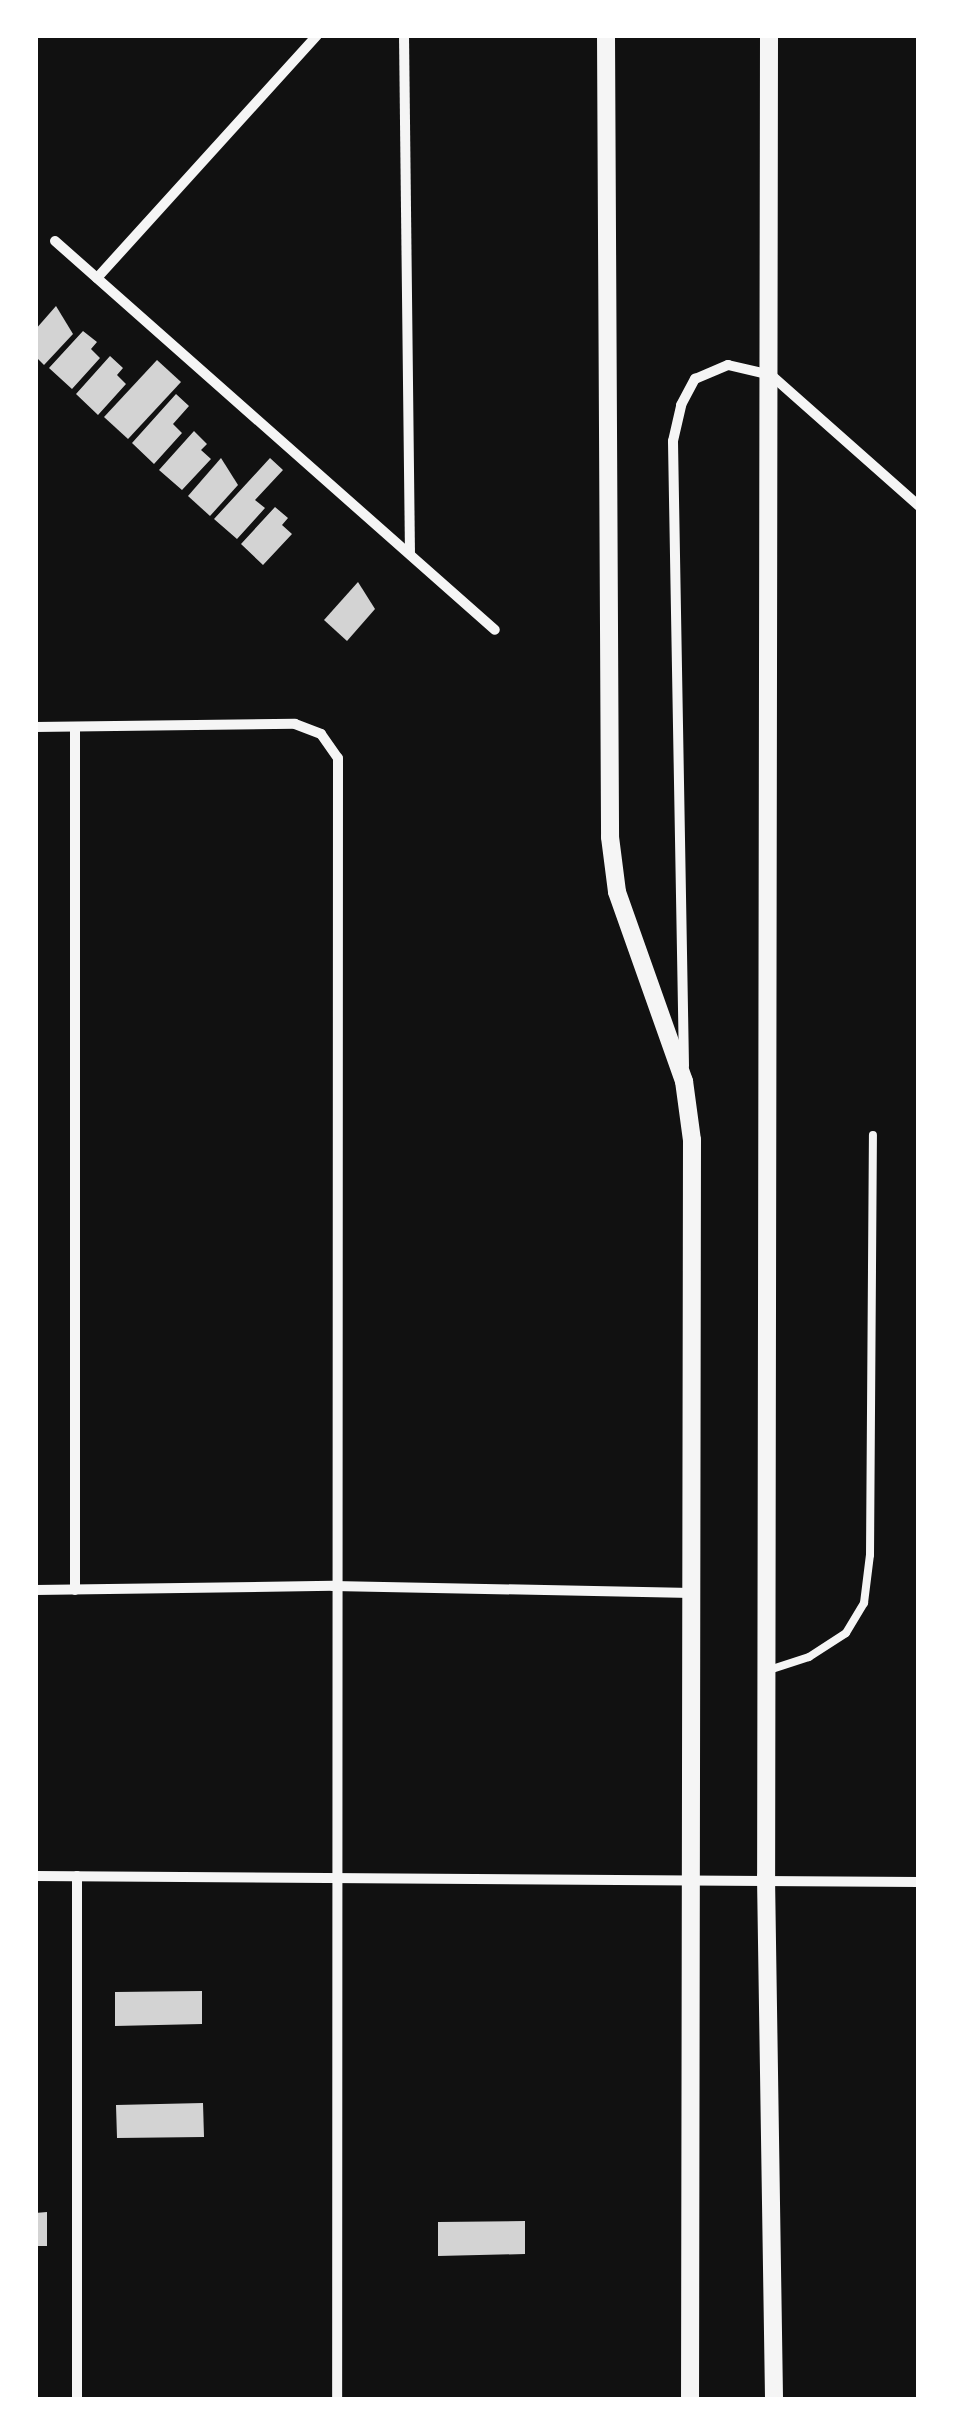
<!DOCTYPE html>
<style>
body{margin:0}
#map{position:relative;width:954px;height:2435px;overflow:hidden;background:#111;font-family:Figtree,sans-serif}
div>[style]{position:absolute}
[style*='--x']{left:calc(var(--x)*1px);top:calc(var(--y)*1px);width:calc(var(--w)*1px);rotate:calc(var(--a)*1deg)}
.building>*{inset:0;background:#d3d3d3}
.service>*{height:8px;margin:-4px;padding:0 4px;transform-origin:4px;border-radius:4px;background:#f5f5f5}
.minor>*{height:10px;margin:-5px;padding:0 5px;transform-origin:5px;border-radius:5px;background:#f5f5f5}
.tertiary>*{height:18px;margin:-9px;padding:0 9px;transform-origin:9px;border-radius:9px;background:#f5f5f5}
span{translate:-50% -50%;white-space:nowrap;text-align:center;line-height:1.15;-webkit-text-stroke:8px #fff;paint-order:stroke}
.frame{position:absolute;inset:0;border:38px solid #fff;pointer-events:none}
</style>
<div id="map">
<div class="building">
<div style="clip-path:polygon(56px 306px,73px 334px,44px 365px,35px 356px,35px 330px)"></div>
<div style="clip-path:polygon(83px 331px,97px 342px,91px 349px,100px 358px,72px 389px,49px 368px)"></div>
<div style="clip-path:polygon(110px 356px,123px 368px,117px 375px,126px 384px,98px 415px,76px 394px)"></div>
<div style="clip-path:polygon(157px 360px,181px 382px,128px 439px,104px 417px)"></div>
<div style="clip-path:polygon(176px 394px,189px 406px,173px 424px,182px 433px,154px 464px,132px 443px)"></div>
<div style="clip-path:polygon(194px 431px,207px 444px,201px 450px,211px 459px,182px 490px,159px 470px)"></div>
<div style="clip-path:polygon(221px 458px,238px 485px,210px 516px,188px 496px)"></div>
<div style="clip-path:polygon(270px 458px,283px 470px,255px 500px,265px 508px,237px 539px,214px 519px)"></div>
<div style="clip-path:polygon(275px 507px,288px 518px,282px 525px,292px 534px,263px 565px,241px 544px)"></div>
<div style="clip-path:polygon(358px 582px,375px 609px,347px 641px,324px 620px)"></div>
<div style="clip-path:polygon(202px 1991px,202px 2024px,115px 2026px,115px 1992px)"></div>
<div style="clip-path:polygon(203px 2103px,204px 2137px,117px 2138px,116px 2105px)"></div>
<div style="clip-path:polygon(47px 2212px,47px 2246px,35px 2246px,35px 2213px)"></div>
<div style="clip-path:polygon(525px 2221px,525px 2254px,438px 2256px,438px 2222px)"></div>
</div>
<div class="service">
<div style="--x:769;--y:1670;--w:42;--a:-18"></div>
<div style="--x:809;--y:1657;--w:44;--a:-33"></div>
<div style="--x:846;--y:1633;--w:35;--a:-59"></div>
<div style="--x:864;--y:1603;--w:48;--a:-82.9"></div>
<div style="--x:870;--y:1555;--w:420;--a:-89.6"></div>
</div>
<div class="minor">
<div style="--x:404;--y:35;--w:519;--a:89.34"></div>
<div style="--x:55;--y:241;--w:587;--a:41.48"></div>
<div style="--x:97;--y:278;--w:328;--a:-47.8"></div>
<div style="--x:35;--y:727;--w:260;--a:-0.7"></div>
<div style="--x:295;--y:724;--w:28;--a:21"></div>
<div style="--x:321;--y:734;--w:29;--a:55"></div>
<div style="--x:338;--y:758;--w:1642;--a:90.03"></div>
<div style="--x:75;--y:727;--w:863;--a:90"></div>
<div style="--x:684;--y:1066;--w:625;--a:-91.01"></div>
<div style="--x:673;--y:441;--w:37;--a:-77"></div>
<div style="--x:681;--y:405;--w:30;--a:-62"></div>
<div style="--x:695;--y:379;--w:36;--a:-23"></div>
<div style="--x:728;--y:365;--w:44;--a:13.1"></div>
<div style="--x:771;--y:375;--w:198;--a:41.5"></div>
<div style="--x:35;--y:1590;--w:298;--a:-0.8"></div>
<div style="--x:333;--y:1586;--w:359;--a:1.1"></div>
<div style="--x:35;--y:1876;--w:884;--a:0.39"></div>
<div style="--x:77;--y:1876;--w:524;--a:90"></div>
</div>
<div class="tertiary">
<div style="--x:606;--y:35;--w:802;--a:89.71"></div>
<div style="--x:610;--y:837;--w:55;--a:82.7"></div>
<div style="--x:617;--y:892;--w:201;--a:70.5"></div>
<div style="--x:684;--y:1081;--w:60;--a:82.3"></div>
<div style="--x:692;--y:1140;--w:1260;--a:90.09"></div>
<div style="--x:769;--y:35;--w:1842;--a:90.09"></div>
<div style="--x:766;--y:1877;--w:523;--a:89.12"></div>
</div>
<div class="frame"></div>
</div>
